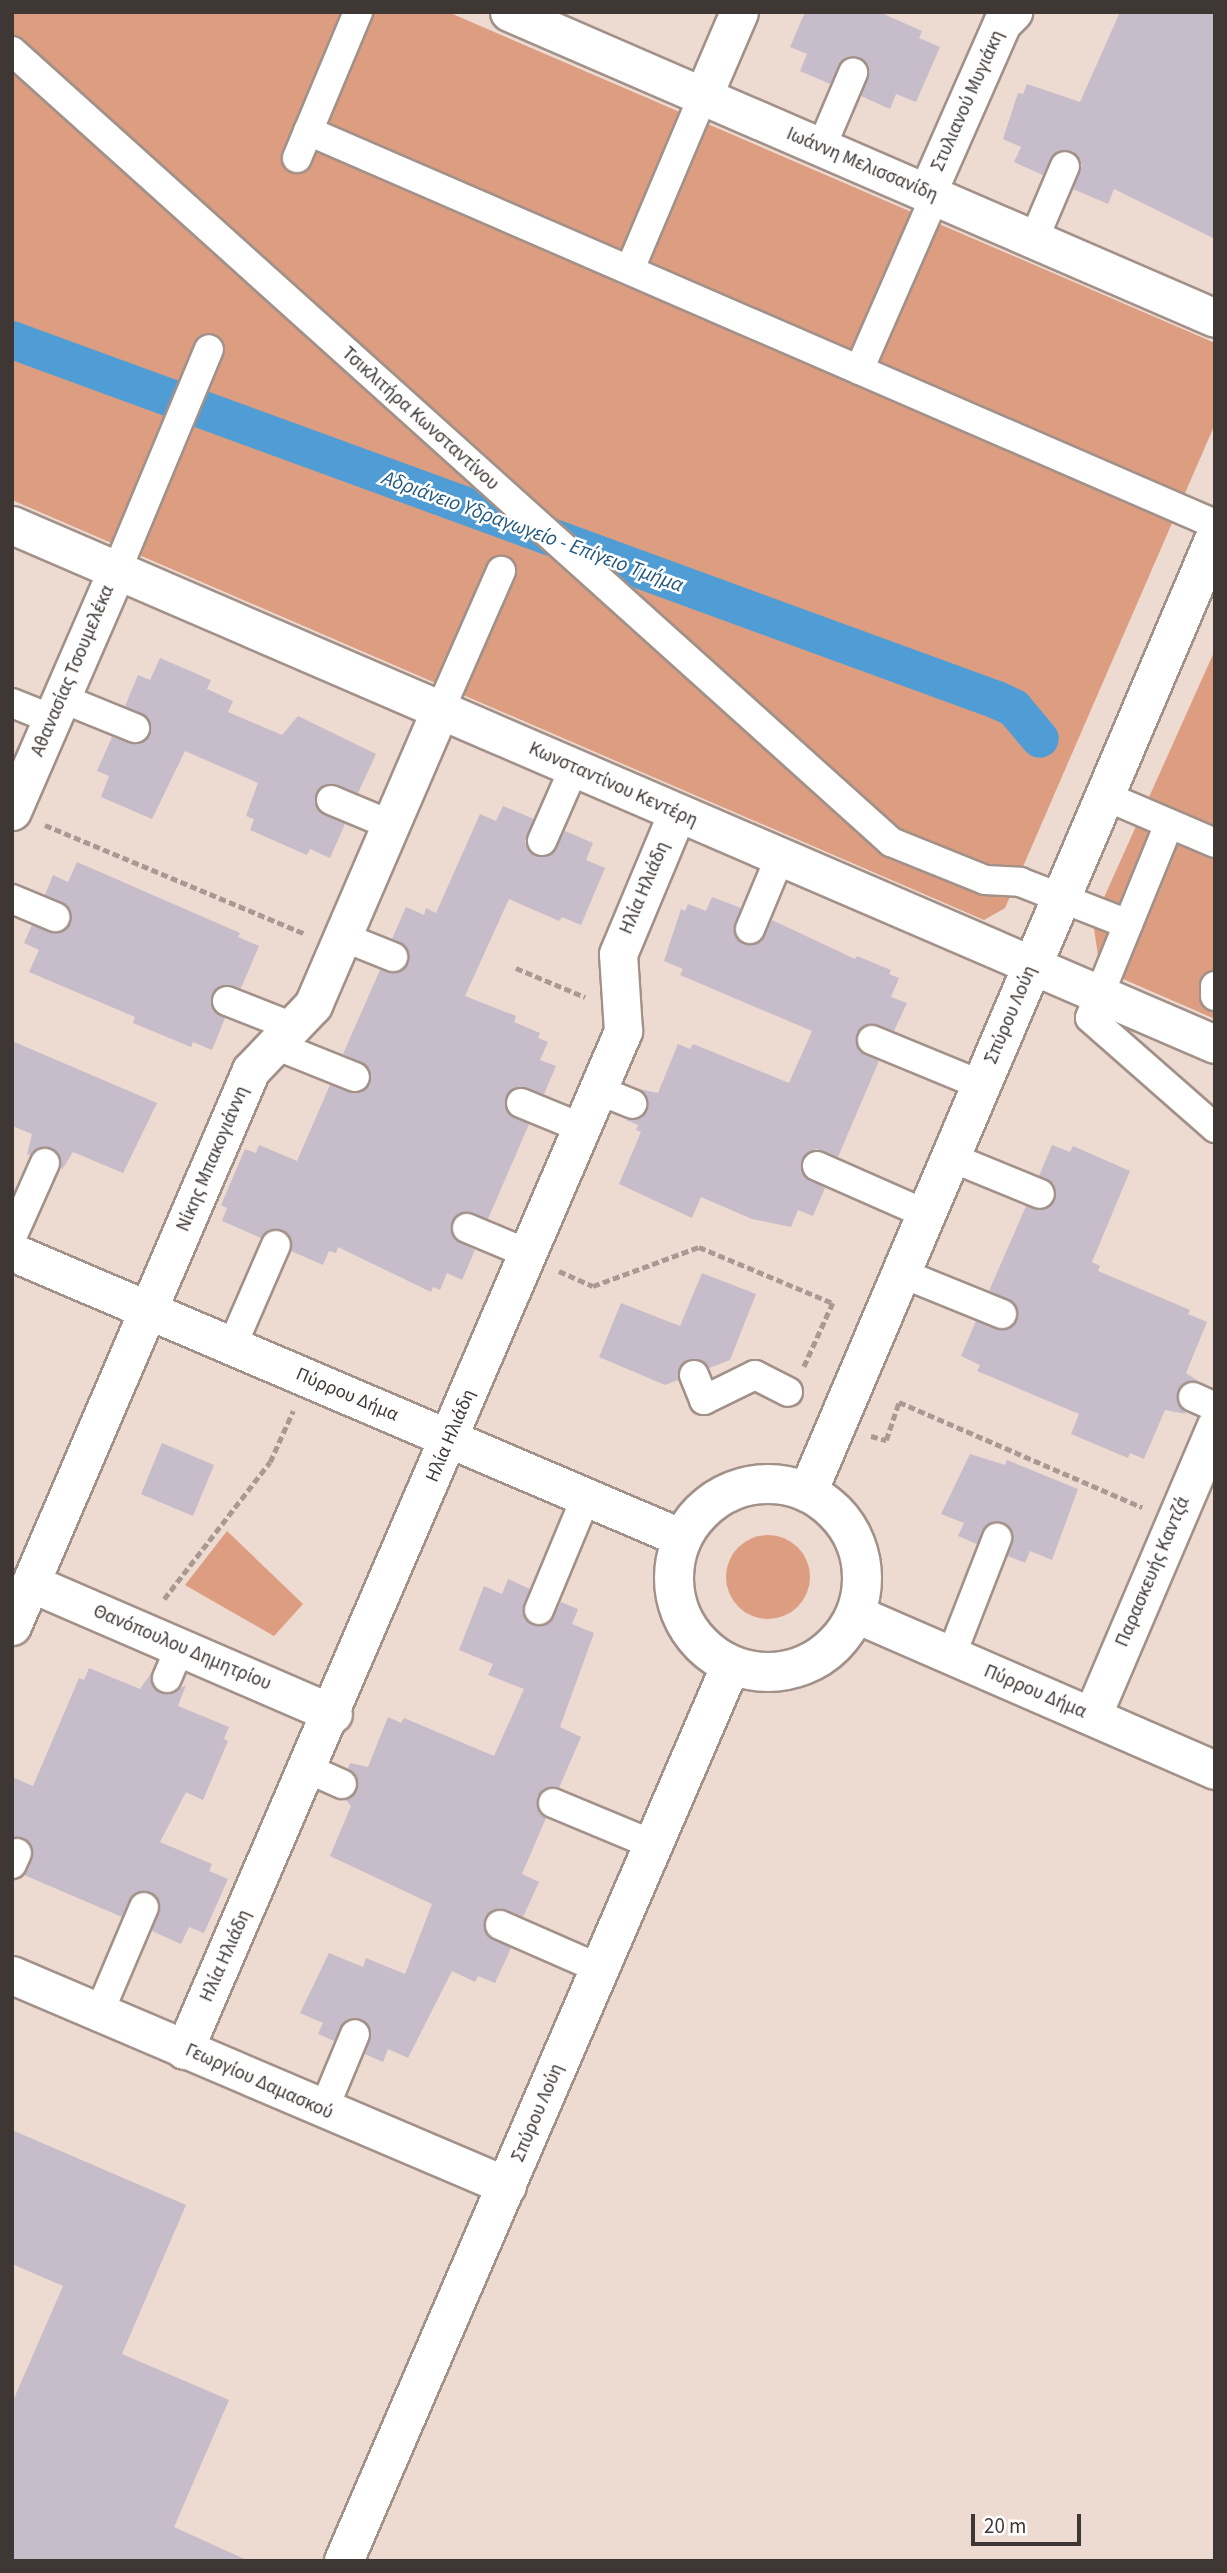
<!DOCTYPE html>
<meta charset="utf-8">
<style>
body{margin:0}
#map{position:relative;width:1227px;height:2573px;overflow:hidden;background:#eddad1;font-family:"Source Sans 3",sans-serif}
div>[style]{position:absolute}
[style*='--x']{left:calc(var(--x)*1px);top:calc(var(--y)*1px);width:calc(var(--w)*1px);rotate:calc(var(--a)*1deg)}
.green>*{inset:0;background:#dc9d81}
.round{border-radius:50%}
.canal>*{height:38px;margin:-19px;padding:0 19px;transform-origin:19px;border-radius:19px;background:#509dd5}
.building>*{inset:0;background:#c7bcca}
.path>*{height:4.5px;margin-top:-2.25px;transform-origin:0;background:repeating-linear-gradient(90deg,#a89a93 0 7px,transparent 0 10.5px)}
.roads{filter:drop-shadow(2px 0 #a29189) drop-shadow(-2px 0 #a29189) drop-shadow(0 2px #a29189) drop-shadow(0 -2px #a29189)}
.pedestrian>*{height:28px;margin:-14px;padding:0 14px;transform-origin:14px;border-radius:14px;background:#fff}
.minor>*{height:37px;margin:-18.5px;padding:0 18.5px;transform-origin:18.5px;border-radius:18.5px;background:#fff}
.tertiary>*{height:38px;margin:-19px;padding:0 19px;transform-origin:19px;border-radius:19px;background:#fff}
.tertiary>.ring{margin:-19px;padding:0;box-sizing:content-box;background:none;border:38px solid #fff;border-radius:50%}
span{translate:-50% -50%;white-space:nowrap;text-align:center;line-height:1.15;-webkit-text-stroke:5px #fff;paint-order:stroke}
.street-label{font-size:19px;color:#3e3734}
.water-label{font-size:21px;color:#21587f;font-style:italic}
.frame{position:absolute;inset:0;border:14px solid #3e3734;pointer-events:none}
.scale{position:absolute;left:971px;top:2514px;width:110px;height:32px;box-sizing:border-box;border:4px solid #3e3734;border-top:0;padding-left:9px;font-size:21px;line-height:24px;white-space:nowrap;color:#3e3734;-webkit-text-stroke:5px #fff;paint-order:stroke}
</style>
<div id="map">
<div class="green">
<div style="clip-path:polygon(12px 12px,448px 12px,1215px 343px,1215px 424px,1005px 908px,984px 920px,12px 500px)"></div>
<div style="clip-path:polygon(1215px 650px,1215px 1019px,1100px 969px,1093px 922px)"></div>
<div style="clip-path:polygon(227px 1531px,303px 1604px,274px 1636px,185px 1585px)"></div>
<div class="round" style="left:726px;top:1535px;width:84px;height:84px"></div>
</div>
<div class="canal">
<div style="--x:12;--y:340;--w:1049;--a:20.08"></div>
<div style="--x:997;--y:700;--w:19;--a:25"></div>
<div style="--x:1014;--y:708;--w:40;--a:50"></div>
</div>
<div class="building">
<div style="clip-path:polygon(805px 12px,879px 12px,922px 31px,919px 38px,940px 47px,916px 102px,896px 94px,890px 109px,861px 96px,870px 72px,859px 58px,843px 60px,830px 84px,800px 71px,807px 54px,790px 47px)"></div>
<div style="clip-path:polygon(1120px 12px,1215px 12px,1215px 239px,1114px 189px,1108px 204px,1073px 189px,1082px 165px,1072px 151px,1055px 153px,1043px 175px,1014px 162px,1021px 147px,1003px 139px,1018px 93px,1023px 94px,1027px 84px,1080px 102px)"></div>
<div style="clip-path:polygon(160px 658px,211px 680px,207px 689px,233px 701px,228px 712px,282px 735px,298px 716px,376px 754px,358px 793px,330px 784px,316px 793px,318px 811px,345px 824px,330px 858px,310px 849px,307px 855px,250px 830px,254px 819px,246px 816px,258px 783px,185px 751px,152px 819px,101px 797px,109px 776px,97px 771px,112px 737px,137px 744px,150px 735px,148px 717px,125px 706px,138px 675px,150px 680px)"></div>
<div style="clip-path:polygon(503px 806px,534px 819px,525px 842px,535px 856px,552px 854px,565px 831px,593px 843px,586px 860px,605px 868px,581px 925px,562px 917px,559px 921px,509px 899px,465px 996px,516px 1016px,514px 1022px,540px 1033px,538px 1038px,548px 1042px,540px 1060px,556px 1066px,544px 1094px,519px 1087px,506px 1096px,508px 1114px,529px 1124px,488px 1219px,466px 1212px,452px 1221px,454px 1239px,475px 1250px,462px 1280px,447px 1273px,440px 1290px,433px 1287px,431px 1292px,338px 1247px,336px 1253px,329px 1251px,323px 1265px,291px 1251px,290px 1236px,282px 1230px,273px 1229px,261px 1238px,222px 1221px,227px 1208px,221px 1205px,245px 1149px,256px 1153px,259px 1145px,297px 1161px,330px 1085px,357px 1093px,370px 1084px,368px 1066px,343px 1054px,380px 970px,396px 973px,408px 964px,406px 947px,392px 939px,406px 907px,424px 915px,426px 908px,436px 913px,480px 814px,496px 821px)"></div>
<div style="clip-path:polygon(77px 862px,240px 933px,238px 937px,259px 946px,241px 988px,224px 985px,212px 994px,214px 1011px,225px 1018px,212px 1050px,193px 1042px,191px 1047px,133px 1023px,135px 1017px,29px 972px,39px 950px,24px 943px,32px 925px,56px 933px,70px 924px,68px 906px,45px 895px,53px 875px,68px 882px)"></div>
<div style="clip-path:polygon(712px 897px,741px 908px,734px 930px,743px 944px,761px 942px,772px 920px,855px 959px,857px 956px,891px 970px,889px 974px,899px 978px,891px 997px,907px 1003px,894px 1031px,871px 1024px,857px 1033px,859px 1051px,879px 1061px,838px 1157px,816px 1149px,802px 1159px,804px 1176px,825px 1188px,813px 1216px,798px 1210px,791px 1227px,752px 1219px,701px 1197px,692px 1218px,619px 1184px,641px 1132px,636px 1130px,638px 1125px,626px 1120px,642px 1118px,648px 1110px,646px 1094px,639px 1089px,658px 1093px,678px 1044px,690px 1049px,693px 1044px,789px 1083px,812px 1031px,680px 975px,683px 969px,664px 961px,681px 909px,685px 911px,688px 904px,706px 911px)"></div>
<div style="clip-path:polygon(12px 1041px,157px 1103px,123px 1173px,73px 1152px,62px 1170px,59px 1154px,51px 1148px,27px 1155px,32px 1134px,12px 1126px)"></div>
<div style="clip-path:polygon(1052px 1145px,1070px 1152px,1073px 1146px,1130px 1171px,1092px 1262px,1100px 1266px,1098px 1271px,1190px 1310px,1188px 1314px,1207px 1322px,1186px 1373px,1198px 1381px,1184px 1383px,1178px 1391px,1177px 1399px,1186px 1414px,1165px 1410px,1144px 1459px,1130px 1453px,1128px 1458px,1071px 1434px,1079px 1414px,977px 1371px,980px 1365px,961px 1356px,976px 1321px,1004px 1330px,1017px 1321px,1015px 1303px,989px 1291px,1026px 1206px,1043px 1210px,1055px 1201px,1054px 1184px,1039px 1176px)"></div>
<div style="clip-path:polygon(702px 1273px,756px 1294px,730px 1360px,709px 1368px,704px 1362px,688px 1359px,681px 1365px,678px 1380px,665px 1385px,599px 1357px,621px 1303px,680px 1326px)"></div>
<div style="clip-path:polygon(162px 1443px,214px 1465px,193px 1516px,141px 1494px)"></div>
<div style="clip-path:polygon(970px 1454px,1005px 1465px,1007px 1460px,1078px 1489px,1052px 1560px,1030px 1551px,1025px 1563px,1008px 1556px,1013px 1535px,1002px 1522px,986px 1526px,977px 1544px,958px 1536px,964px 1523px,941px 1514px)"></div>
<div style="clip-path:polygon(508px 1579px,530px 1589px,523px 1611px,532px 1625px,550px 1623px,561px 1602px,578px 1609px,572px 1624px,594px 1633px,560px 1727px,581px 1737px,559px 1788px,543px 1789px,537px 1797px,539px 1813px,546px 1818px,522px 1874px,539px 1882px,523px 1917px,499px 1908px,485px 1919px,487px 1935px,511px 1948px,495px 1983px,478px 1976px,475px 1982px,452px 1971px,408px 2058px,388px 2049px,383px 2062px,365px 2054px,371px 2033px,362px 2019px,344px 2021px,334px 2041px,318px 2034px,323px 2023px,300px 2013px,329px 1953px,363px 1967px,366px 1958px,405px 1974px,432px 1904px,330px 1856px,351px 1806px,346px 1800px,357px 1790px,356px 1775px,348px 1768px,350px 1763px,368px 1767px,388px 1717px,401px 1723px,404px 1718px,494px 1756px,524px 1689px,488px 1675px,493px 1664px,459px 1650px,484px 1586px,502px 1594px)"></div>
<div style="clip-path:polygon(89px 1668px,140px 1689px,152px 1672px,153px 1687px,161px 1693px,170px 1694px,186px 1685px,178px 1706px,229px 1727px,224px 1739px,228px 1741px,203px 1800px,186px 1792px,160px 1842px,212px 1864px,209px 1871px,228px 1879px,204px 1933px,189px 1927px,181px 1944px,152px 1931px,160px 1906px,151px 1892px,134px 1894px,122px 1917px,24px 1875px,33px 1851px,24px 1838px,12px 1838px,12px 1777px,33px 1786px,79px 1678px,84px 1680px)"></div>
<div style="clip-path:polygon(12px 2130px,186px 2205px,122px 2354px,229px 2400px,174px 2527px,249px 2561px,12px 2561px,12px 2403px,63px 2286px,12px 2264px)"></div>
</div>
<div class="path">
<div style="--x:45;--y:825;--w:282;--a:22.7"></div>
<div style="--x:516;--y:968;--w:75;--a:22.8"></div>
<div style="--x:559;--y:1271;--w:37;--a:24"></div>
<div style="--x:593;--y:1286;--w:113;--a:-20.2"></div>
<div style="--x:699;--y:1247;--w:145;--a:22.7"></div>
<div style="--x:833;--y:1303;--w:70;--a:114.4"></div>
<div style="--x:871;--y:1436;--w:16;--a:15"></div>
<div style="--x:886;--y:1440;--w:40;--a:-71.1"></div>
<div style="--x:899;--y:1402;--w:265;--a:23.4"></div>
<div style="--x:164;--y:1599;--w:173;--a:-52.3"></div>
<div style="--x:270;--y:1462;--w:56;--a:-65.7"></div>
</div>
<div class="roads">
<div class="pedestrian">
<div style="--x:12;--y:51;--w:1183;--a:41.98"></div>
<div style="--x:891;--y:842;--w:101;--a:22"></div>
<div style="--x:985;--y:880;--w:35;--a:3"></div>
<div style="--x:1020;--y:882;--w:116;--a:21.3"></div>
<div style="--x:308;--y:131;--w:988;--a:23.43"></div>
<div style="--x:821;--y:148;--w:82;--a:-66.9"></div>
<div style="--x:297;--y:158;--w:158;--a:-67.3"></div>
<div style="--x:1034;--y:239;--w:79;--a:-67"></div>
<div style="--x:630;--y:269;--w:188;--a:-67.1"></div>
<div style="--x:859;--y:370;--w:190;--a:-66.4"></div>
<div style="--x:117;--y:570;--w:239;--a:-67.4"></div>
<div style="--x:61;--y:698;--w:80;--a:22.1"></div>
<div style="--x:12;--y:703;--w:43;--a:21.8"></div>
<div style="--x:440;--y:710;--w:152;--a:-66.3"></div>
<div style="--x:1105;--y:796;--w:120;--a:23.1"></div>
<div style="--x:331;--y:800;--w:65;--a:22.6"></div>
<div style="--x:1169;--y:824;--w:209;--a:112.2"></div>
<div style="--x:1090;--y:1018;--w:167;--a:41.3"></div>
<div style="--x:542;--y:841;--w:80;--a:-66.3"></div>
<div style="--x:12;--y:899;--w:47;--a:22.7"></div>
<div style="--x:750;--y:929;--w:78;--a:-67.4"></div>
<div style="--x:343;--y:937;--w:54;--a:21.8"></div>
<div style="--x:1215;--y:986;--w:10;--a:90"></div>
<div style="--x:227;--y:1001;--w:71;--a:21.5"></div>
<div style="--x:872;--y:1040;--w:118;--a:22.4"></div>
<div style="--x:275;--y:1045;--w:86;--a:21.8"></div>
<div style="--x:598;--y:1090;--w:37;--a:22"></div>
<div style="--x:521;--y:1103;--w:66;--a:22.3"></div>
<div style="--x:950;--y:1157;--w:97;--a:22.3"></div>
<div style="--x:817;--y:1166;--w:119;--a:23.8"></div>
<div style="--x:467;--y:1228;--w:67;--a:22.8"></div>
<div style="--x:12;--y:1237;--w:81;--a:-66"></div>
<div style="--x:901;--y:1273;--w:109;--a:22.1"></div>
<div style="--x:232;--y:1346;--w:110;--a:-66.5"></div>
<div style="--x:694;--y:1375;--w:27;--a:68"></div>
<div style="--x:704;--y:1400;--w:57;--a:-26.1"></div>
<div style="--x:755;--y:1375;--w:37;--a:27"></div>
<div style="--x:1193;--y:1397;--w:24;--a:24"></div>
<div style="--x:539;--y:1610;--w:122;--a:-67.4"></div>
<div style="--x:951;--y:1656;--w:127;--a:-68.7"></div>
<div style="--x:167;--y:1678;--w:33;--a:-67"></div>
<div style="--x:308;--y:1769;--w:37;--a:24"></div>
<div style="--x:553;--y:1803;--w:109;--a:22.6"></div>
<div style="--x:12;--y:1864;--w:12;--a:-66"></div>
<div style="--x:500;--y:1925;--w:109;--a:23.7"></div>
<div style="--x:99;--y:2013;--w:115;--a:-67"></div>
<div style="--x:323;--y:2111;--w:83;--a:-67.4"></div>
</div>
<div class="minor">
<div style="--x:509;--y:12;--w:769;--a:23.43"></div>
<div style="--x:703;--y:96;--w:91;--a:-66.8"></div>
<div style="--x:927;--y:193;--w:186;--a:-66.2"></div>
<div style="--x:1002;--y:23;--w:16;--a:-45"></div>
<div style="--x:12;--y:525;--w:1310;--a:23.34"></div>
<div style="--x:12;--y:811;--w:263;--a:-66.5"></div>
<div style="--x:12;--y:1252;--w:728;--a:23.12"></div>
<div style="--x:31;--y:1583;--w:329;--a:23.4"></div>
<div style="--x:856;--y:1614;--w:391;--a:23.5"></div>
<div style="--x:12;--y:1626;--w:605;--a:-66.74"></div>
<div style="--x:251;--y:1070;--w:90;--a:-46.4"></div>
<div style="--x:313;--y:1005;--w:321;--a:-66.7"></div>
<div style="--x:1092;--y:1716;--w:314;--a:-66.9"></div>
<div style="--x:12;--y:1975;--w:538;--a:23.09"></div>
<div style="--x:184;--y:2050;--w:1110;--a:-66.69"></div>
<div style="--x:623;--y:1031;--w:77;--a:-93.7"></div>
<div style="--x:618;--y:954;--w:153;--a:-67.3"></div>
</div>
<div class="tertiary">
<div class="ring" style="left:674px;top:1484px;width:150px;height:150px"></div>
<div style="--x:808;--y:1492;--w:1037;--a:-66.9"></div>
<div style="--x:344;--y:2561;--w:976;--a:-66.64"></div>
</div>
</div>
<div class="street-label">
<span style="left:968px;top:101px;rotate:-66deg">Στυλιανού Μυγιάκη</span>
<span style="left:862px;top:165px;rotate:23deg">Ιωάννη Μελισσανίδη</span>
<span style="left:420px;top:419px;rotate:42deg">Τσικλιτήρα Κωνσταντίνου</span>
<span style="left:73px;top:671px;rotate:-67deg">Αθανασίας Τσουμελέκα</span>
<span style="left:613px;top:785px;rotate:24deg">Κωνσταντίνου Κεντέρη</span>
<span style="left:645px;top:888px;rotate:-67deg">Ηλία Ηλιάδη</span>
<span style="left:1011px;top:1015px;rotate:-67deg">Σπύρου Λούη</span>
<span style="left:213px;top:1159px;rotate:-67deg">Νίκης Μπακογιάννη</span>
<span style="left:347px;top:1395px;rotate:23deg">Πύρρου Δήμα</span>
<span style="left:451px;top:1436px;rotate:-67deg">Ηλία Ηλιάδη</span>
<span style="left:1153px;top:1572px;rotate:-67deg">Παρασκευής Καντζά</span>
<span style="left:182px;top:1648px;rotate:23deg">Θανόπουλου Δημητρίου</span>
<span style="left:1035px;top:1692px;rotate:23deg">Πύρρου Δήμα</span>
<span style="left:226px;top:1956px;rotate:-66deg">Ηλία Ηλιάδη</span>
<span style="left:259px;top:2082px;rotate:24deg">Γεωργίου Δαμασκού</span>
<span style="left:538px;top:2113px;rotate:-67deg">Σπύρου Λούη</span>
</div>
<div class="water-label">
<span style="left:533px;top:531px;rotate:20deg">Αδριάνειο Υδραγωγείο - Επίγειο Τμήμα</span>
</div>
<div class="frame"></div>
<div class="scale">20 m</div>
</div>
